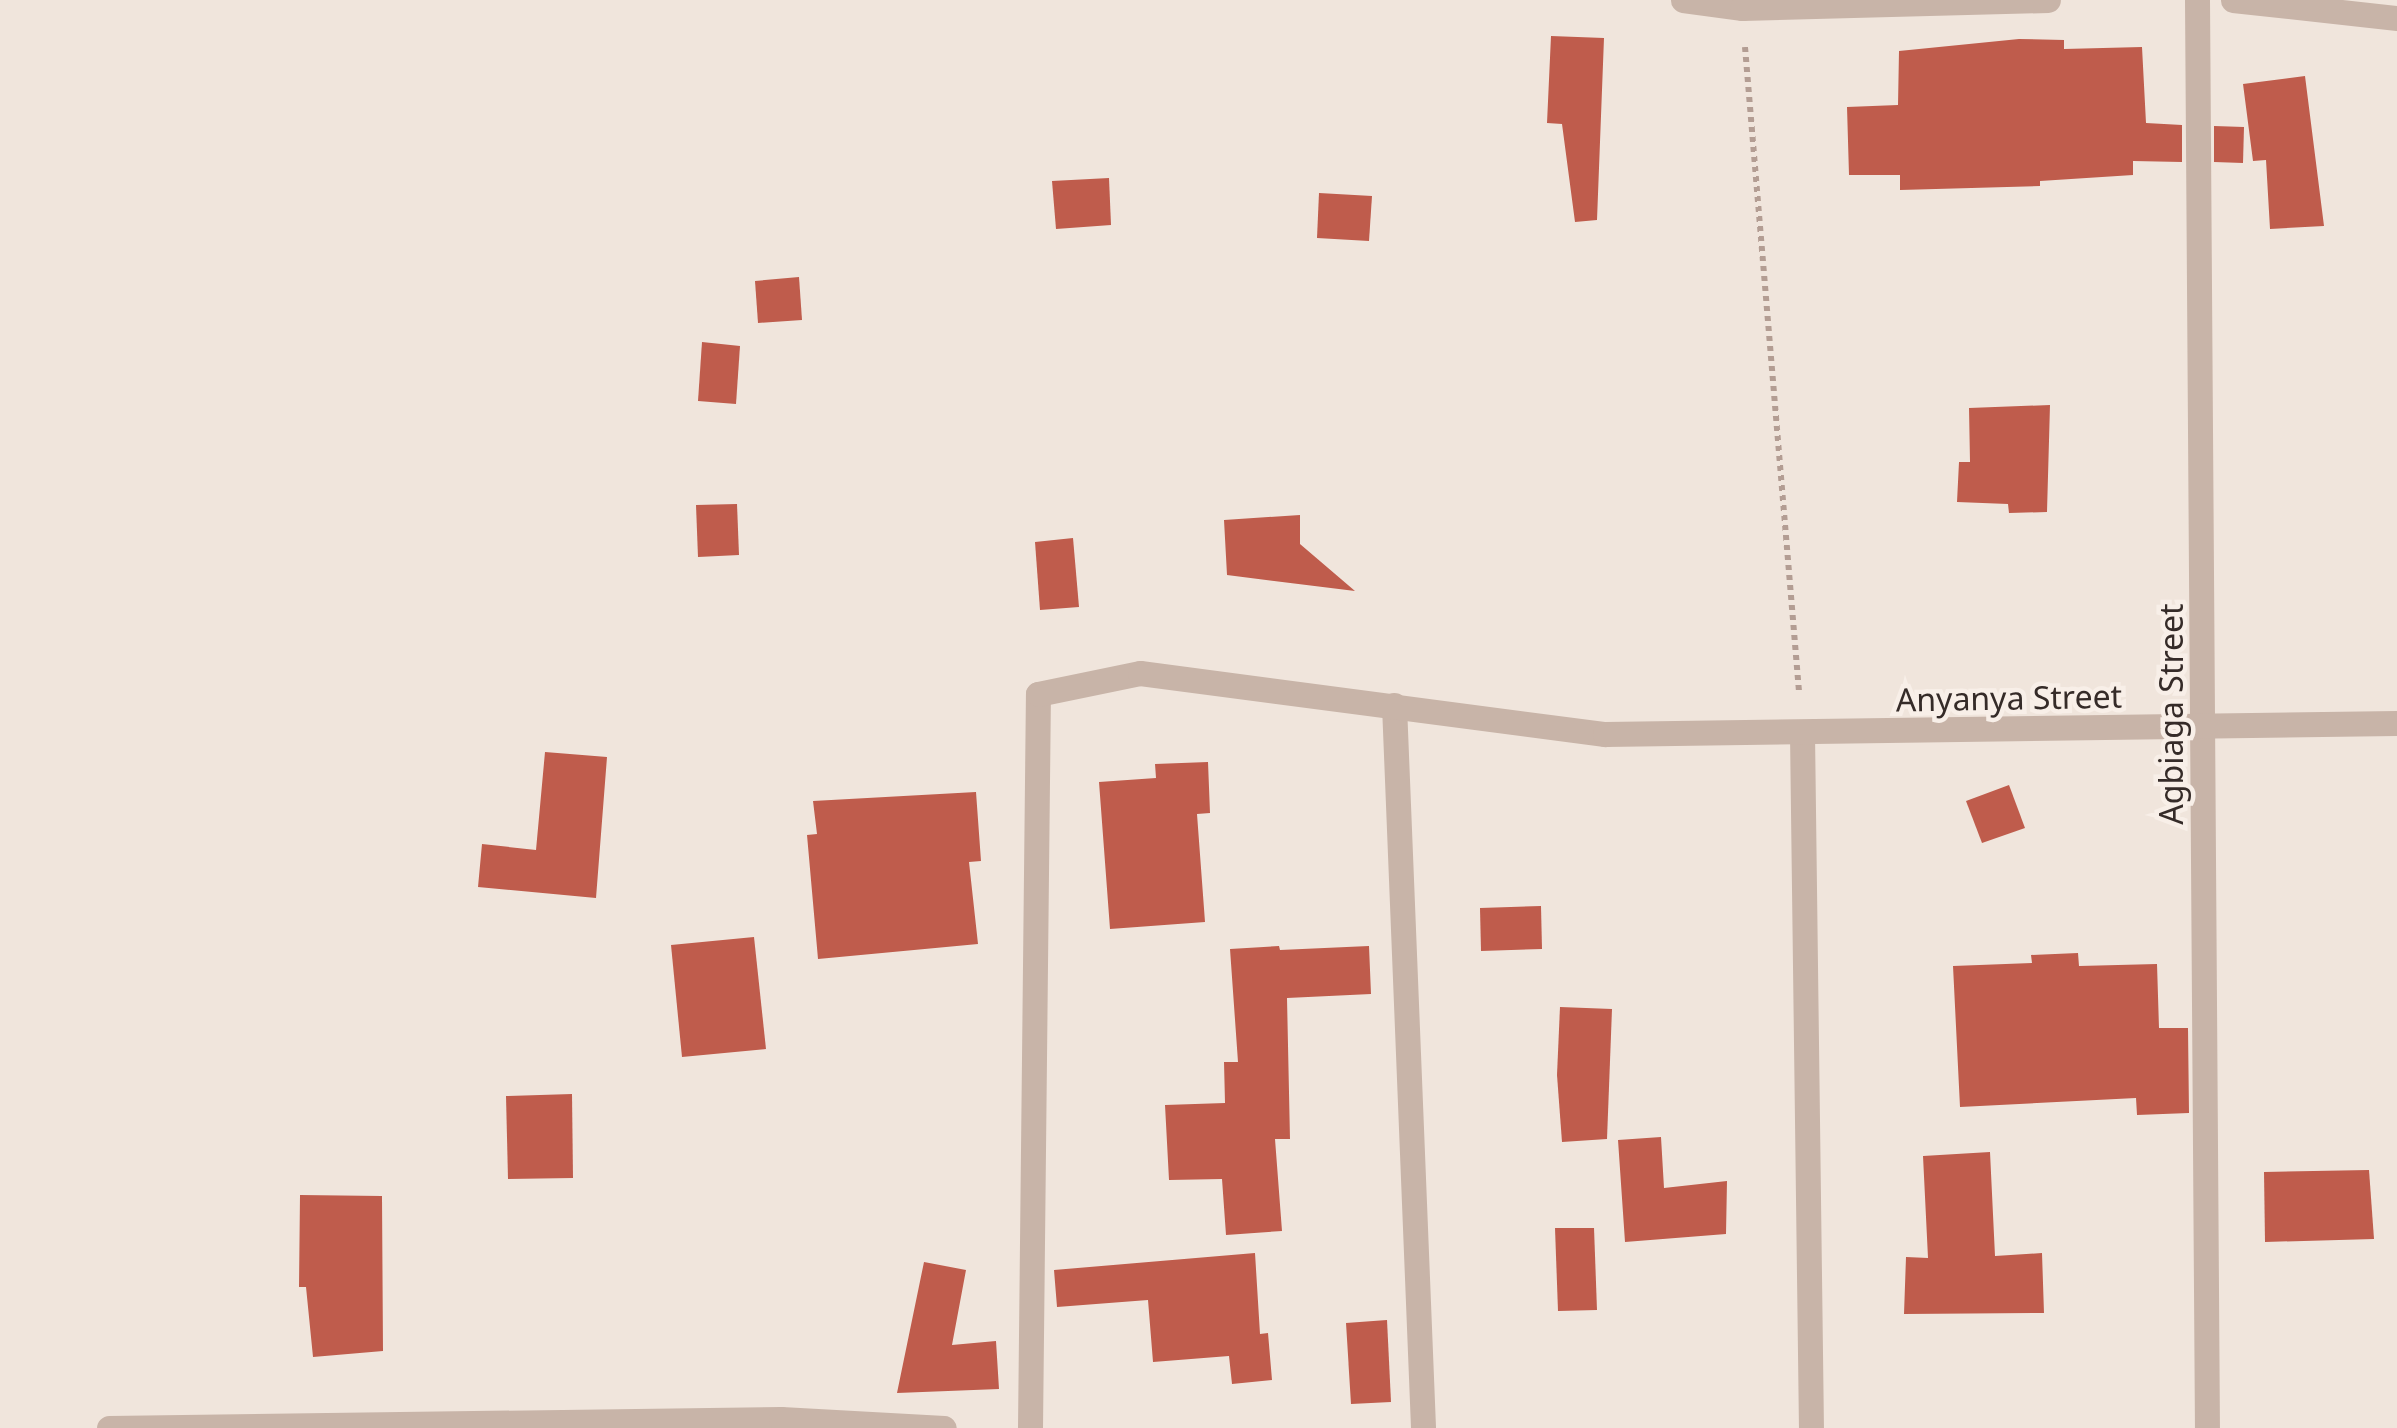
<!DOCTYPE html>
<style>
body{margin:0}
#map{position:relative;width:2397px;height:1428px;overflow:hidden;background:#f0e5dc;font-family:"Noto Sans",sans-serif}
div>[style]{position:absolute}
[style*='--x']{left:calc(var(--x)*1px);top:calc(var(--y)*1px);width:calc(var(--w)*1px);rotate:calc(var(--a)*1deg)}
.building>*{inset:0;background:#bf5c4c}
.path>*{height:6px;margin-top:-3px;transform-origin:0;background:repeating-linear-gradient(90deg,#b39d93 0 5px,transparent 0 10px)}
.street>*{height:25px;margin:-12.5px;padding:0 12.5px;transform-origin:12.5px;border-radius:12.5px;background:#c8b4a8}
span{translate:-50% -50%;white-space:nowrap;text-align:center;line-height:1.15;-webkit-text-stroke:9px #f8efe8;paint-order:stroke}
.street-label{font-size:32px;color:#352b28}
</style>
<div id="map">
<div class="building">
<div style="clip-path:polygon(1551px 36px,1604px 38px,1597px 220px,1575px 222px,1562px 124px,1547px 123px)"></div>
<div style="clip-path:polygon(2019px 39px,2064px 40px,2064px 49px,2142px 47px,2146px 123px,2182px 125px,2182px 162px,2133px 161px,2133px 175px,2040px 181px,2040px 186px,1900px 190px,1900px 175px,1849px 175px,1847px 107px,1898px 105px,1899px 51px)"></div>
<div style="clip-path:polygon(2305px 76px,2324px 226px,2270px 229px,2266px 160px,2253px 161px,2243px 84px)"></div>
<div style="clip-path:polygon(2214px 126px,2244px 127px,2243px 163px,2214px 162px)"></div>
<div style="clip-path:polygon(1109px 178px,1111px 225px,1056px 229px,1052px 181px)"></div>
<div style="clip-path:polygon(1319px 193px,1372px 196px,1369px 241px,1317px 238px)"></div>
<div style="clip-path:polygon(799px 277px,802px 320px,758px 323px,755px 281px)"></div>
<div style="clip-path:polygon(702px 342px,740px 346px,736px 404px,698px 401px)"></div>
<div style="clip-path:polygon(2050px 405px,2047px 512px,2009px 513px,2008px 504px,1957px 502px,1959px 462px,1970px 462px,1969px 408px)"></div>
<div style="clip-path:polygon(737px 504px,739px 555px,698px 557px,696px 505px)"></div>
<div style="clip-path:polygon(1300px 515px,1300px 544px,1355px 591px,1227px 575px,1224px 520px)"></div>
<div style="clip-path:polygon(1073px 538px,1079px 607px,1040px 610px,1035px 542px)"></div>
<div style="clip-path:polygon(545px 752px,607px 757px,596px 898px,478px 887px,482px 844px,536px 850px)"></div>
<div style="clip-path:polygon(1208px 762px,1210px 813px,1197px 814px,1205px 922px,1110px 929px,1099px 782px,1156px 778px,1155px 764px)"></div>
<div style="clip-path:polygon(2009px 785px,2025px 828px,1982px 843px,1966px 801px)"></div>
<div style="clip-path:polygon(976px 792px,981px 861px,969px 862px,978px 944px,818px 959px,807px 835px,817px 834px,813px 801px)"></div>
<div style="clip-path:polygon(1541px 906px,1542px 949px,1481px 951px,1480px 908px)"></div>
<div style="clip-path:polygon(754px 937px,766px 1049px,682px 1057px,671px 945px)"></div>
<div style="clip-path:polygon(1279px 946px,1280px 950px,1369px 946px,1371px 994px,1287px 998px,1290px 1139px,1275px 1139px,1282px 1231px,1226px 1235px,1222px 1179px,1169px 1180px,1165px 1105px,1225px 1103px,1224px 1062px,1238px 1062px,1230px 949px)"></div>
<div style="clip-path:polygon(2078px 953px,2079px 966px,2157px 964px,2159px 1028px,2188px 1028px,2189px 1113px,2137px 1115px,2136px 1098px,1960px 1107px,1953px 966px,2032px 963px,2031px 955px)"></div>
<div style="clip-path:polygon(1560px 1007px,1612px 1009px,1607px 1139px,1562px 1142px,1557px 1075px)"></div>
<div style="clip-path:polygon(572px 1094px,573px 1178px,508px 1179px,506px 1096px)"></div>
<div style="clip-path:polygon(1661px 1137px,1664px 1188px,1727px 1181px,1726px 1234px,1625px 1242px,1618px 1140px)"></div>
<div style="clip-path:polygon(1990px 1152px,1995px 1256px,2042px 1253px,2044px 1313px,1904px 1314px,1906px 1257px,1928px 1258px,1923px 1156px)"></div>
<div style="clip-path:polygon(2369px 1170px,2374px 1239px,2265px 1242px,2264px 1172px)"></div>
<div style="clip-path:polygon(300px 1195px,382px 1196px,383px 1351px,313px 1357px,306px 1287px,299px 1287px)"></div>
<div style="clip-path:polygon(1555px 1228px,1594px 1228px,1597px 1310px,1558px 1311px)"></div>
<div style="clip-path:polygon(1255px 1253px,1260px 1334px,1268px 1333px,1272px 1380px,1232px 1384px,1229px 1356px,1153px 1362px,1148px 1300px,1057px 1307px,1054px 1270px)"></div>
<div style="clip-path:polygon(924px 1262px,966px 1270px,952px 1345px,996px 1341px,999px 1389px,897px 1393px)"></div>
<div style="clip-path:polygon(1387px 1320px,1391px 1402px,1351px 1404px,1346px 1323px)"></div>
</div>
<div class="path">
<div style="--x:1745;--y:47;--w:647;--a:85.21"></div>
</div>
<div class="street">
<div style="--x:1683;--y:0;--w:60;--a:7.7"></div>
<div style="--x:1742;--y:8;--w:306;--a:-1.5"></div>
<div style="--x:2197;--y:0;--w:1428;--a:89.6"></div>
<div style="--x:2233;--y:0;--w:165;--a:6.3"></div>
<div style="--x:1394;--y:705;--w:724;--a:87.7"></div>
<div style="--x:1802;--y:733;--w:695;--a:89.26"></div>
<div style="--x:109;--y:1428;--w:672;--a:-0.77"></div>
<div style="--x:781;--y:1419;--w:163;--a:3.2"></div>
<div style="--x:1030;--y:1428;--w:734;--a:-89.38"></div>
<div style="--x:1038;--y:694;--w:104;--a:-11.6"></div>
<div style="--x:1140;--y:673;--w:469;--a:7.5"></div>
<div style="--x:1605;--y:734;--w:792;--a:-0.8"></div>
</div>
<div class="street-label">
<span style="left:2009px;top:698px;rotate:-1deg">Anyanya Street</span>
<span style="left:2171px;top:714px;rotate:-90deg">Agbiaga Street</span>
</div>
</div>
